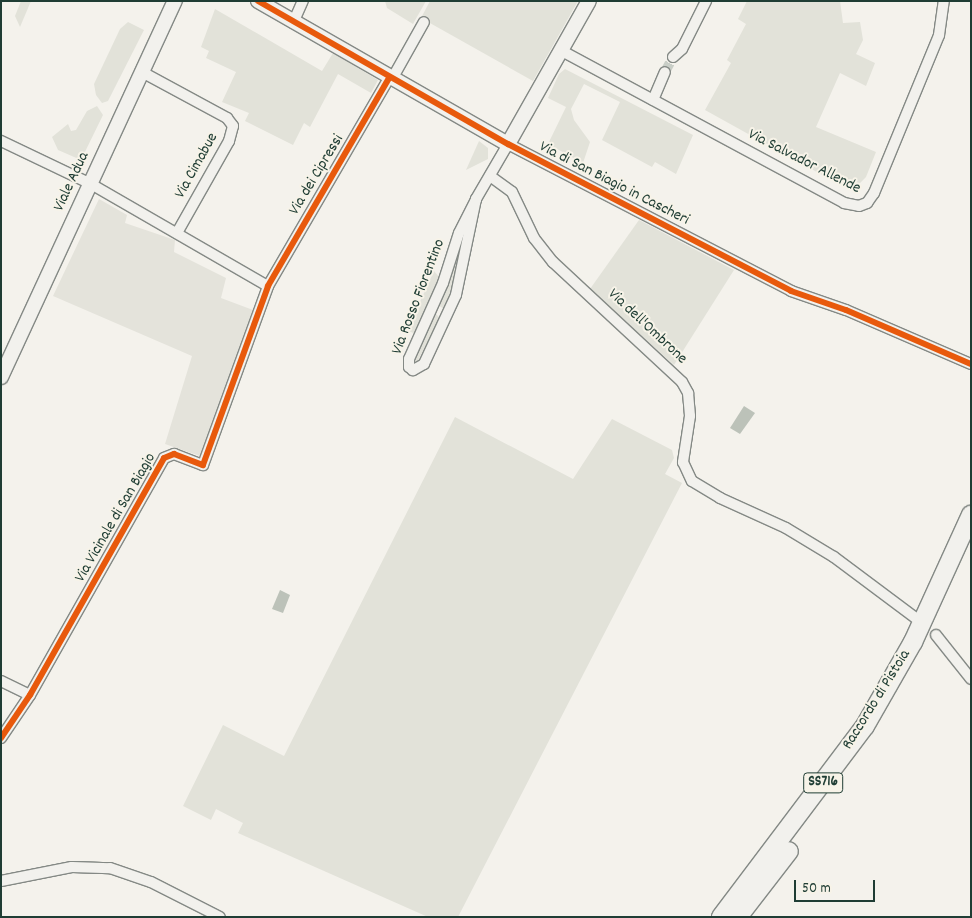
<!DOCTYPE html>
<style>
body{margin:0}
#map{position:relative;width:972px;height:918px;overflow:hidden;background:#f4f2ec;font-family:Dekko,sans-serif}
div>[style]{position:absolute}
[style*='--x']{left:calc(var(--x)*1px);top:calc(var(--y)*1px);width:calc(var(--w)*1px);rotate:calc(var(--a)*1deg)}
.built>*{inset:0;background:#e4e3db}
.green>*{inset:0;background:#e2e2d9}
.water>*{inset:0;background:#bcc2b9}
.street-tunnel>*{height:10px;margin-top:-5px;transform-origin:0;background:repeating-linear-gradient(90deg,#c9cec7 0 10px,transparent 0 15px)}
.roads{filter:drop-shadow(1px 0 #848985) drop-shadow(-1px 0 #848985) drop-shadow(0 1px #848985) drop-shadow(0 -1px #848985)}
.street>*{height:10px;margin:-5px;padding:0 5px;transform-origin:5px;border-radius:5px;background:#f2f1ed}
.secondary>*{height:14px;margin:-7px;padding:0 7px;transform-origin:7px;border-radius:7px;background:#f2f1ed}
.highway>*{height:18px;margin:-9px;padding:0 9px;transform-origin:9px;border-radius:9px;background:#f2f1ed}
.cycleway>*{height:6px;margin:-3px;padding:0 3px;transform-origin:3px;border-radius:3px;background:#e8590c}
span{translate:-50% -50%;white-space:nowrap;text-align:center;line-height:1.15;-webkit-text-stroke:4px #f7f3e8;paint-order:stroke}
.shield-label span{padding:1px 4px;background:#f7f3e8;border:1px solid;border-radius:4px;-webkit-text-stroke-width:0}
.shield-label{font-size:15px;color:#1f3d34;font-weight:700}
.street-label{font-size:16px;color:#1f3d34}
.frame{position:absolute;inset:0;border:2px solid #1f3d34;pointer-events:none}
.scale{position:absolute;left:794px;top:880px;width:81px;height:22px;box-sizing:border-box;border:2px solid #1f3d34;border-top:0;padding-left:6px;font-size:15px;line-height:18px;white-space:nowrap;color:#1f3d34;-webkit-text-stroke:4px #f7f3e8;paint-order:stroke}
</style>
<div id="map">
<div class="built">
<div style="clip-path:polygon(99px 199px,127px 215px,125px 223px,175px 240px,174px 252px,226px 278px,221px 298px,253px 310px,200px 456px,165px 444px,192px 356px,53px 296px)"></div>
</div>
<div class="green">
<div style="clip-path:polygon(21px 1px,31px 1px,20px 27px,15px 16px)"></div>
<div style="clip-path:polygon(385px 1px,426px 1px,413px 24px,387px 8px)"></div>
<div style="clip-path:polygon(430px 1px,578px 1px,533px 81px,421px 18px)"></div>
<div style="clip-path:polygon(747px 1px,840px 1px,843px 23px,860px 22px,863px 40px,856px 54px,875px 63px,866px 86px,840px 73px,816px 127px,876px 152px,866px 177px,857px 186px,833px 181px,705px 110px,731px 63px,727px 60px,746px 24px,738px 19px)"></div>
<div style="clip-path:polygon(215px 9px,322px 71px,333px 53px,378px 80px,371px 93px,338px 74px,310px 127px,304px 123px,293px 145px,245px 121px,249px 113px,222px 102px,236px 72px,206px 58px,209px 51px,201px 47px)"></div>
<div style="clip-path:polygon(128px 22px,144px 30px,108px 101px,102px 103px,96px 95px,94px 84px,120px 29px)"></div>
<div style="clip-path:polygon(565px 69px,693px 135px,676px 174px,655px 162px,652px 167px,602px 140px,620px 102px,584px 84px,571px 109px,574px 120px,590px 142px,583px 163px,548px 144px,566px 107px,548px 98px,559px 74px)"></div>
<div style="clip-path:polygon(97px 106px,103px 115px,81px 160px,58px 150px,52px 137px,68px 124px,71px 131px,76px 130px,87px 111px)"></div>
<div style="clip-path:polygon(479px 141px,488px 148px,488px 159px,466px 170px)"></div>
<div style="clip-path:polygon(639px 220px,734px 270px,674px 365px,590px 289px)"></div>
<div style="clip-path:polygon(458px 245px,454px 282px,444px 309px,438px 305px)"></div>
<div style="clip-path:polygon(434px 271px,440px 278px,415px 334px,407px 330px)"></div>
<div style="clip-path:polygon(434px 312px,440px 318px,415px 366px,410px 360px)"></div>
<div style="clip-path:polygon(455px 417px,573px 479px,612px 419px,672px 450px,674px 458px,665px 474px,682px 483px,458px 917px,428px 917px,238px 833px,243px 823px,216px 809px,211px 820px,183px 806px,223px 725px,284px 756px)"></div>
</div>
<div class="water">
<div style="clip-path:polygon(744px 406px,755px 413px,740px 434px,730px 428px)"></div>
<div style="clip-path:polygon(280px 590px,290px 595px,283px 613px,272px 609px)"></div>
</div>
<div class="street-tunnel">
<div style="--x:665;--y:72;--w:17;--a:-62"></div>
</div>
<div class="roads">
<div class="street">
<div style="--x:293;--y:23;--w:24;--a:-66"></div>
<div style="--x:562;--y:51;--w:320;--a:28.3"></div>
<div style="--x:844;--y:203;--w:15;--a:11"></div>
<div style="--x:859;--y:206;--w:9;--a:-21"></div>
<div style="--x:867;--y:203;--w:12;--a:-55"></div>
<div style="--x:874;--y:193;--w:171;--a:-67.6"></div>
<div style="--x:939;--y:35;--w:34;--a:-82"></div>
<div style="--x:673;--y:57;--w:12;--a:-42"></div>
<div style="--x:682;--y:49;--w:54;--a:-63.4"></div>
<div style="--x:142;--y:72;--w:97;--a:28.4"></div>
<div style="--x:227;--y:118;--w:10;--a:53"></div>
<div style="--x:233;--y:126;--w:16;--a:105"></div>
<div style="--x:229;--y:141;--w:106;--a:119.5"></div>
<div style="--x:392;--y:79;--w:65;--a:-60.7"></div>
<div style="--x:653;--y:100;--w:30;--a:-67"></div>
<div style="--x:1;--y:141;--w:100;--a:25.5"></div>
<div style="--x:91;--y:184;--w:204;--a:30"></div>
<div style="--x:490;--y:176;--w:27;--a:36"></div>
<div style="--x:512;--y:192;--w:51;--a:64.4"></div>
<div style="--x:534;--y:238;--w:31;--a:52"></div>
<div style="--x:553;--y:262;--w:176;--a:42.9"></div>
<div style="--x:682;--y:382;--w:13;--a:61"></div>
<div style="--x:688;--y:393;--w:23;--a:85"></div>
<div style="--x:690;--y:416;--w:47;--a:98.7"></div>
<div style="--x:683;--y:462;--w:21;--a:65"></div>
<div style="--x:692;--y:481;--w:33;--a:31"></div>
<div style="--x:720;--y:498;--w:72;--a:24.4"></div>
<div style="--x:786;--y:528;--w:56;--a:31.1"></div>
<div style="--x:834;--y:557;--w:104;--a:36.8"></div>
<div style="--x:476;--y:199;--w:98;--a:101.8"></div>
<div style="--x:456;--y:295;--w:76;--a:114.9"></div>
<div style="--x:424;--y:364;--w:13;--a:151"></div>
<div style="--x:413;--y:370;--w:5;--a:-143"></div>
<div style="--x:409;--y:367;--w:8;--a:-90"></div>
<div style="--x:409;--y:359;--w:83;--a:-65.9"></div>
<div style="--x:443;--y:283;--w:52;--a:-72.3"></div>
<div style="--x:459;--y:233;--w:38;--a:-63"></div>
<div style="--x:476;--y:199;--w:64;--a:-59.8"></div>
<div style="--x:508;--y:144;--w:319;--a:27.4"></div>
<div style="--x:791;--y:291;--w:58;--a:19.1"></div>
<div style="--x:846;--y:310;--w:136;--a:23.4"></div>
<div style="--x:936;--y:635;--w:56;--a:51.5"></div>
<div style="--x:1;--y:681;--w:32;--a:26"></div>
<div style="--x:1;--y:738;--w:52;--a:-56"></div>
<div style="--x:30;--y:695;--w:272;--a:-60.5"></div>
<div style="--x:164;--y:458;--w:11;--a:-22"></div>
<div style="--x:174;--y:454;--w:31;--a:21"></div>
<div style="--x:203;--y:465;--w:190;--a:-70"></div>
<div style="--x:268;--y:286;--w:241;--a:-59.8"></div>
<div style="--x:1;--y:881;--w:72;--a:-11.2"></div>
<div style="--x:72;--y:867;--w:38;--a:2"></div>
<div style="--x:110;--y:868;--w:43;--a:18.9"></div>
<div style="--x:151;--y:882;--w:77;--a:26.9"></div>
</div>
<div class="secondary">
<div style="--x:258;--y:1;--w:288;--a:29.8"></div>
<div style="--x:508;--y:144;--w:164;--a:-60.5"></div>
<div style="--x:1;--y:377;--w:414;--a:-65.2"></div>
</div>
<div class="highway">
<div style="--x:721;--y:917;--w:239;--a:-53"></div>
<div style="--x:865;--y:726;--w:97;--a:-60.3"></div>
<div style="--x:913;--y:642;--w:140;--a:-65.5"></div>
<div style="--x:738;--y:917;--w:83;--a:-52.3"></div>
</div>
</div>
<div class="cycleway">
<div style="--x:258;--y:1;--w:288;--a:29.8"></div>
<div style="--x:508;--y:144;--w:319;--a:27.4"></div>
<div style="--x:791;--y:291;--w:58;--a:19.1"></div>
<div style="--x:846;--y:310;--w:136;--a:23.4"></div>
<div style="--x:1;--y:738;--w:52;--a:-56"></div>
<div style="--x:30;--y:695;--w:272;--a:-60.5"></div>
<div style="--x:164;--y:458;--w:11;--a:-22"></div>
<div style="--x:174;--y:454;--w:31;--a:21"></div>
<div style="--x:203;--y:465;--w:190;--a:-70"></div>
<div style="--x:268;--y:286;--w:241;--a:-59.8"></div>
</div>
<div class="shield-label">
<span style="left:823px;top:783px">SS716</span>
</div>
<div class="street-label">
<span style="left:804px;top:162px;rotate:27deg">Via Salvador Allende</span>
<span style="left:197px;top:166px;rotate:-61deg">Via Cimabue</span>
<span style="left:317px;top:175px;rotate:-59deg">Via dei Cipressi</span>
<span style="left:72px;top:182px;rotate:-65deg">Viale Adua</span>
<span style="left:614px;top:184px;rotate:27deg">Via di San Biagio in Cascheri</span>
<span style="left:419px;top:297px;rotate:-69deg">Via Rosso Fiorentino</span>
<span style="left:647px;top:327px;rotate:43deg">Via dell'Ombrone</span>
<span style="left:116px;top:518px;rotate:-60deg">Via Vicinale di San Biagio</span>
<span style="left:877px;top:700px;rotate:-58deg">Raccordo di Pistoia</span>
</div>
<div class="frame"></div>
<div class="scale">50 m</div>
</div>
